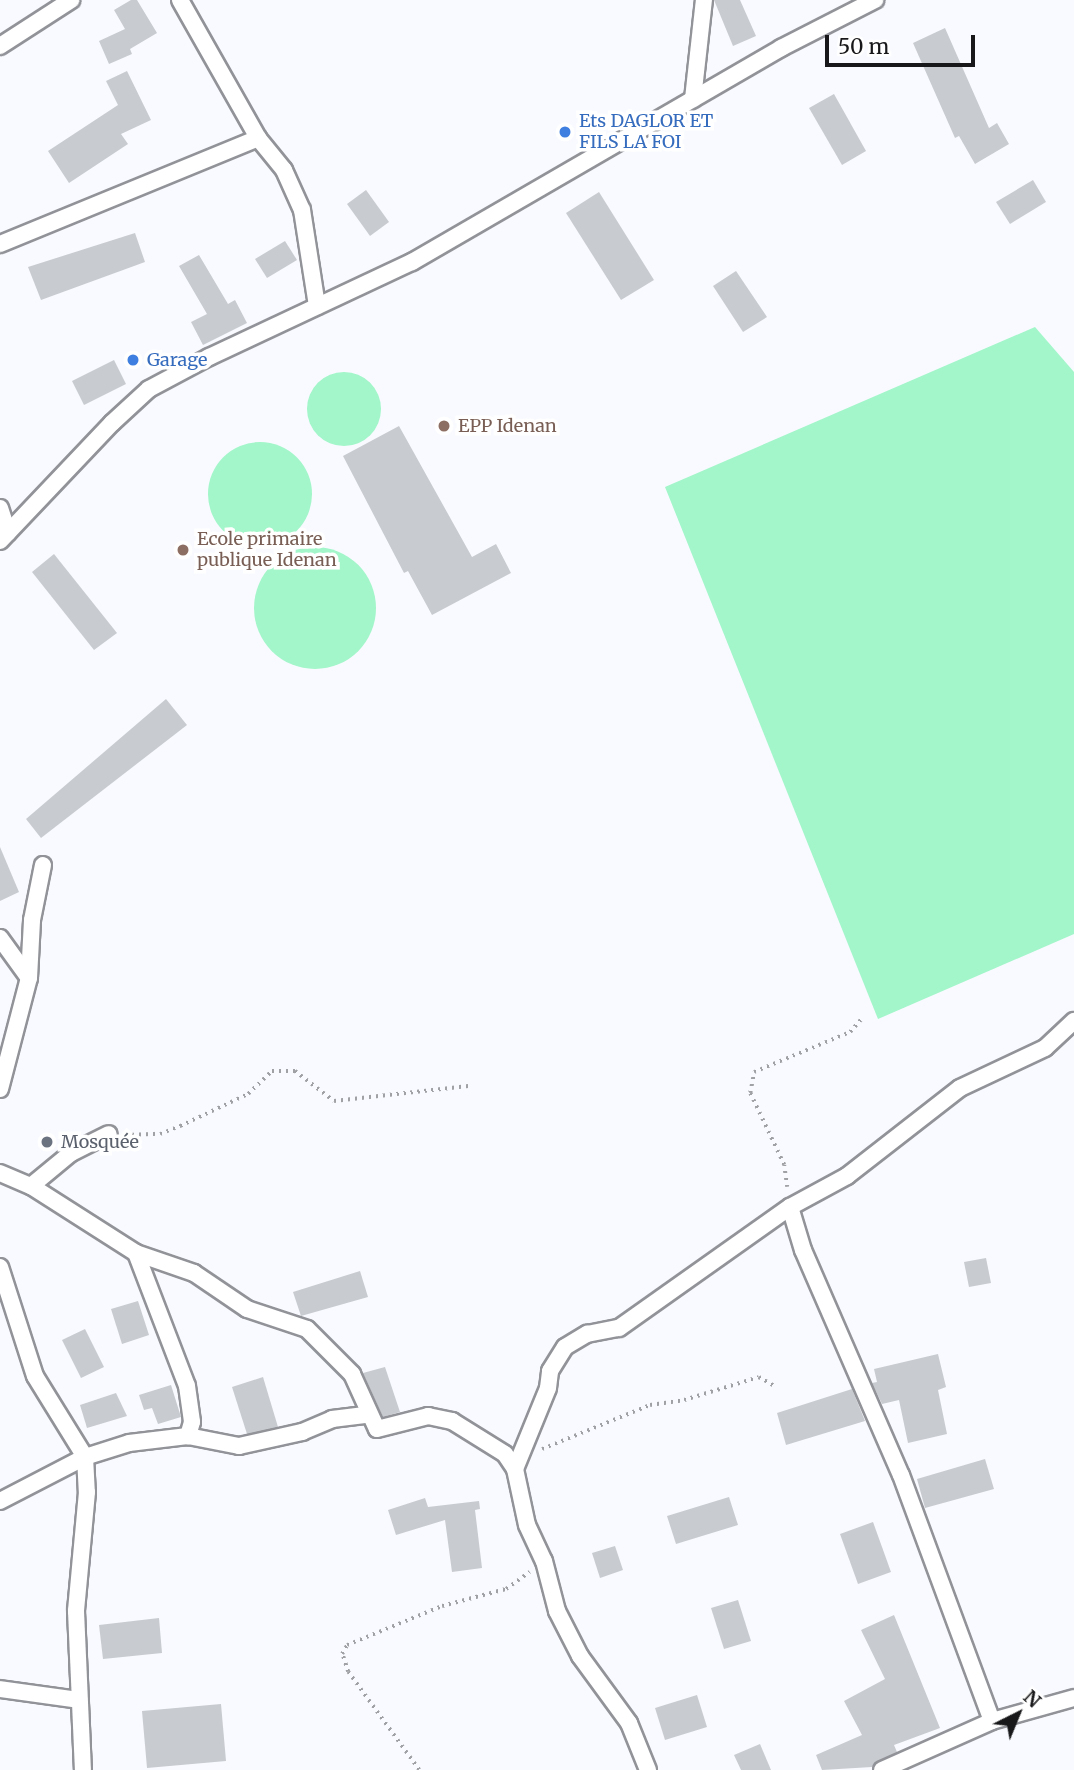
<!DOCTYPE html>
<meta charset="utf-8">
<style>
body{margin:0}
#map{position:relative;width:1074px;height:1770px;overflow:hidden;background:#f8faff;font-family:Merriweather,serif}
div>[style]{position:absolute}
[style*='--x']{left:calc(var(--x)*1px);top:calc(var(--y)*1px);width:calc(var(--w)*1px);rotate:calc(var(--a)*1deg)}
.green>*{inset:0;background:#a2f6c9}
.round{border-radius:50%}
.building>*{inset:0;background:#c8cbd0}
.path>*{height:3.5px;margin-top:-1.75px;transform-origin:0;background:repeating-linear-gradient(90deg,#a0a1a5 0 2px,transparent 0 7px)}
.roads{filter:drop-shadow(2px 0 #919399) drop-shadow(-2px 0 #919399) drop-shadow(0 2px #919399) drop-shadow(0 -2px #919399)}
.street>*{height:16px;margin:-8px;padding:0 8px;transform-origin:8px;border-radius:8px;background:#fff}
.dots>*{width:19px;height:19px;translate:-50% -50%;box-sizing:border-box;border:4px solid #fff;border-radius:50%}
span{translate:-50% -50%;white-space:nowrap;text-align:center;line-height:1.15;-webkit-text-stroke:7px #fff;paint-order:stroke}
.shop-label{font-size:18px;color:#366cbe}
.left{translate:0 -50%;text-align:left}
.education-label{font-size:18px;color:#785e54}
.worship-label{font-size:18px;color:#5b616d}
.north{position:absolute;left:983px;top:1679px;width:70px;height:70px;-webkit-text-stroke:5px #fff;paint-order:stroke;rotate:43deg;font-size:19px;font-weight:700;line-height:28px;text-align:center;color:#18181a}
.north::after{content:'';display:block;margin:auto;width:24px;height:32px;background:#18181a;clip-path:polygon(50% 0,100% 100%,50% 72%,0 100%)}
.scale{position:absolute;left:825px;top:35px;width:150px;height:32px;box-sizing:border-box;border:4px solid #18181a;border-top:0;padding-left:9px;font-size:21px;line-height:24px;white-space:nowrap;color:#18181a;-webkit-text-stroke:5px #fff;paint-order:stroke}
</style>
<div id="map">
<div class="green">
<div style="clip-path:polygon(1035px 327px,1074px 372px,1074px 934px,878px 1019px,665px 487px)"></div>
<div class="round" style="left:307px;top:372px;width:74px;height:74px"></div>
<div class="round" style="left:208px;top:442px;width:104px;height:104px"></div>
<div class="round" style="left:254px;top:547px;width:122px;height:122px"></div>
</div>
<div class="building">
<div style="clip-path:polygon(131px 0,137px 0,157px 33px,130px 49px,132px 54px,109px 64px,99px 41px,125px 29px,114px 10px)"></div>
<div style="clip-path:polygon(714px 0,740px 0,756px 36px,733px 46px)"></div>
<div style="clip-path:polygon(945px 28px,989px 128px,997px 123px,1009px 144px,975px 164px,959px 136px,955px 138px,913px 43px)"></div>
<div style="clip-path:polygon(127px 71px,151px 120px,121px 134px,128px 144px,69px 183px,48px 151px,118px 105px,106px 81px)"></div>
<div style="clip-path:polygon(834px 94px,866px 151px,842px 165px,809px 108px)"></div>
<div style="clip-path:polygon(1033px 180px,1046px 202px,1010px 224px,996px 202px)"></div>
<div style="clip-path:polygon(366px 190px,389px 222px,370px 236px,347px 204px)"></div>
<div style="clip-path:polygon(599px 192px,654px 280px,621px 300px,566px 213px)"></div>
<div style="clip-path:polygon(135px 233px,145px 262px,41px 300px,28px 267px)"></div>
<div style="clip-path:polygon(285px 241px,297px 260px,267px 278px,255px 259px)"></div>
<div style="clip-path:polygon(199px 255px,228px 304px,235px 300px,247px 323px,203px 345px,191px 322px,207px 314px,179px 266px)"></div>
<div style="clip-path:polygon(736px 271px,767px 317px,743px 332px,713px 286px)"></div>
<div style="clip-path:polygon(114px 360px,126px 384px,84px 405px,72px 381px)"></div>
<div style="clip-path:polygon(399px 426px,472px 557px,496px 544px,511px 573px,432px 615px,408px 571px,404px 573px,343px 456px)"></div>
<div style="clip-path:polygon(54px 554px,117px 633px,94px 650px,32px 572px)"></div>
<div style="clip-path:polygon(166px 699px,187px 725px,41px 838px,26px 819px)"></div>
<div style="clip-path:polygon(0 847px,19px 892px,0 901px)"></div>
<div style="clip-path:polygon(986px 1258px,991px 1283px,969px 1287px,964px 1262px)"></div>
<div style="clip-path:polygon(360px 1271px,368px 1297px,301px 1316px,293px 1292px)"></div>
<div style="clip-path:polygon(138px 1301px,149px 1335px,122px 1344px,111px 1309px)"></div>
<div style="clip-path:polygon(85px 1329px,104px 1367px,81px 1378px,62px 1340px)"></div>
<div style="clip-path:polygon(938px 1354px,946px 1387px,938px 1390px,947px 1434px,908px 1443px,899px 1400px,882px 1404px,872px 1383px,877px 1382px,874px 1369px)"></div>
<div style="clip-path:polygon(385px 1367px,400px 1412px,383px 1417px,363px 1373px)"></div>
<div style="clip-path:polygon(263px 1377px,278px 1427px,247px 1434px,232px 1387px)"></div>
<div style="clip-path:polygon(171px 1385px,181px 1417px,158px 1424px,152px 1408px,144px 1410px,139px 1395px)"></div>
<div style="clip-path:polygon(852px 1389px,865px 1421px,786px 1445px,777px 1413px)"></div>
<div style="clip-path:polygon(116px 1393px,127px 1416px,87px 1428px,80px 1405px)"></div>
<div style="clip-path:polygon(985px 1459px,994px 1489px,925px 1508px,917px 1479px)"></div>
<div style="clip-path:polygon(729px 1497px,738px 1525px,676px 1544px,667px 1516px)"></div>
<div style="clip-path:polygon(425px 1498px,428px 1507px,479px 1501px,480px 1509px,475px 1510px,482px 1568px,452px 1572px,445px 1520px,396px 1535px,388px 1510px)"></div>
<div style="clip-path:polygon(873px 1522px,891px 1572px,858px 1584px,840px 1534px)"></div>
<div style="clip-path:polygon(615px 1546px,623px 1570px,600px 1578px,592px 1553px)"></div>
<div style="clip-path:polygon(738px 1600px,751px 1641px,724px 1649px,711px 1608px)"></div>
<div style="clip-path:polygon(894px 1615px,940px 1728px,894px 1745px,897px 1752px,872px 1767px,822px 1770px,816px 1755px,862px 1735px,844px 1701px,885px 1679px,861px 1630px)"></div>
<div style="clip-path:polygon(159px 1618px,162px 1653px,103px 1659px,99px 1625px)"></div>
<div style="clip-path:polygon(697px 1695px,707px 1727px,665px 1740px,655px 1708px)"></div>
<div style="clip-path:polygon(221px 1704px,226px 1761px,147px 1768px,142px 1711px)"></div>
<div style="clip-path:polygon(760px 1744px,771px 1770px,741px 1770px,734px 1755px)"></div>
</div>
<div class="path">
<div style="--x:125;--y:1135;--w:35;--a:-2"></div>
<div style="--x:160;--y:1134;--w:22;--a:-22"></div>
<div style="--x:180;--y:1126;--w:75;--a:-25.2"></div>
<div style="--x:248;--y:1094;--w:33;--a:-44"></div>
<div style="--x:272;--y:1071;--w:23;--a:0"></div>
<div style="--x:295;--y:1071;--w:49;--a:37.6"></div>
<div style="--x:334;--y:1101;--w:135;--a:-6.4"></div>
<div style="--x:787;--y:1187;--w:22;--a:-98"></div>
<div style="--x:784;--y:1165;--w:80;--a:-115.3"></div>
<div style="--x:750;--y:1093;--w:21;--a:-79"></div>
<div style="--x:754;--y:1072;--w:104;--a:-22.6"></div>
<div style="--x:850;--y:1032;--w:20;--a:-49"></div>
<div style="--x:542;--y:1449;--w:117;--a:-22.2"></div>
<div style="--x:650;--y:1405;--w:34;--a:-8"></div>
<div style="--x:684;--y:1400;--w:78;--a:-17"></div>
<div style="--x:759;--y:1377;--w:20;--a:30"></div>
<div style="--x:419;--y:1770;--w:121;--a:-125.9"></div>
<div style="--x:348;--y:1672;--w:19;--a:-108"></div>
<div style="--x:342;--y:1654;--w:10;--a:-61"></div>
<div style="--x:347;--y:1645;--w:103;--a:-22.3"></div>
<div style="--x:442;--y:1606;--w:66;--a:-14.9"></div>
<div style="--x:506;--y:1589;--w:29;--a:-36"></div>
</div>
<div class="roads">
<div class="street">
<div style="--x:180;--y:0;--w:159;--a:60.5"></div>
<div style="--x:258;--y:138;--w:41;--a:50.9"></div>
<div style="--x:284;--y:170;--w:44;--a:65.8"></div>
<div style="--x:302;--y:210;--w:97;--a:81.1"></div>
<div style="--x:0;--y:46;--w:85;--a:-32.9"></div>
<div style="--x:693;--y:99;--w:100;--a:-83.7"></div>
<div style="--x:0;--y:244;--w:279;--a:-22.3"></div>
<div style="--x:0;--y:508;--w:26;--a:72"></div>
<div style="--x:0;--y:541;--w:163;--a:-46.5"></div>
<div style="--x:112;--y:423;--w:50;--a:-42.6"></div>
<div style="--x:149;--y:389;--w:68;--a:-28.1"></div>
<div style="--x:209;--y:357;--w:224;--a:-25.1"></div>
<div style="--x:412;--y:262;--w:427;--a:-30.1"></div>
<div style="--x:781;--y:48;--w:106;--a:-27.1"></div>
<div style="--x:0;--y:938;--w:49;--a:54.1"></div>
<div style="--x:0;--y:1089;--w:115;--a:-75.4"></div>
<div style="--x:29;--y:978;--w:58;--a:-87"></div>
<div style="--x:32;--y:920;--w:56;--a:-78.7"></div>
<div style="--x:0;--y:1173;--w:34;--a:23"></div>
<div style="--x:31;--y:1186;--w:52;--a:-39.5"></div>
<div style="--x:71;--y:1153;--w:42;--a:-26.6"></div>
<div style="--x:31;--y:1186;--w:125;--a:32.5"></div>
<div style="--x:136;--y:1253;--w:61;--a:19"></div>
<div style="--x:194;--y:1273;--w:64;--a:34.2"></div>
<div style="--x:247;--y:1309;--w:63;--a:18.4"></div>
<div style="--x:307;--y:1329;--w:64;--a:45"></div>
<div style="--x:352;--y:1374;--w:60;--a:65.6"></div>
<div style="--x:377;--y:1429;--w:53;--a:-14.3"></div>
<div style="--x:428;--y:1416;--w:25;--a:12"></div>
<div style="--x:452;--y:1421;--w:62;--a:31.9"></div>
<div style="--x:505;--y:1454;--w:18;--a:56"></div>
<div style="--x:515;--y:1469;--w:57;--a:77.9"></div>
<div style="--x:527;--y:1525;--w:40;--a:65"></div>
<div style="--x:544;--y:1561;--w:52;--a:75.4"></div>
<div style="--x:557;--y:1611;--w:51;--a:62.9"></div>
<div style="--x:580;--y:1656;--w:83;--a:53.8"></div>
<div style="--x:629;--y:1723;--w:51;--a:68"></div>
<div style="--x:790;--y:1207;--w:45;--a:73.2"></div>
<div style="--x:803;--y:1250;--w:245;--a:66.5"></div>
<div style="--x:901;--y:1475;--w:262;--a:69.7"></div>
<div style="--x:136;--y:1253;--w:142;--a:69"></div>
<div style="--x:187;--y:1386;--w:36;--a:82"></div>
<div style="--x:192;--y:1422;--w:15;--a:106"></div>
<div style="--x:0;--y:1267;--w:114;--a:72.2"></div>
<div style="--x:35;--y:1376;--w:95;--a:58.3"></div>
<div style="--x:85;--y:1457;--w:35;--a:87"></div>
<div style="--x:87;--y:1492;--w:120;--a:95.3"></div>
<div style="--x:76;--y:1611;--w:159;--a:87.5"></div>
<div style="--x:515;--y:1469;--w:87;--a:-67.8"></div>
<div style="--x:548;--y:1388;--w:17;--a:-83"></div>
<div style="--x:550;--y:1371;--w:28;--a:-58"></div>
<div style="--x:565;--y:1347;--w:26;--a:-31"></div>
<div style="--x:587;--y:1334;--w:33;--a:-11"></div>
<div style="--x:619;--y:1328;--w:209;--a:-35.3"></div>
<div style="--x:790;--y:1207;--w:65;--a:-28.5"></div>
<div style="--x:847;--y:1176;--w:143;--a:-37.9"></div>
<div style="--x:960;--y:1088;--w:94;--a:-25.2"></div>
<div style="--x:1045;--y:1048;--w:40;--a:-43"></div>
<div style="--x:0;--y:1501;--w:96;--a:-27.4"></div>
<div style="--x:85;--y:1457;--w:46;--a:-17.7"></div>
<div style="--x:129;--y:1443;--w:59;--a:-6.8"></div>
<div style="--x:188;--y:1436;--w:52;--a:11.1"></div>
<div style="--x:239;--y:1446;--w:65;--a:-12.5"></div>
<div style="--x:302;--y:1432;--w:33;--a:-23"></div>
<div style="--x:332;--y:1419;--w:35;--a:-7"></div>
<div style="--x:0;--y:1689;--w:80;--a:7.9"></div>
<div style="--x:882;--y:1770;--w:120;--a:-24"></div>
<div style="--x:992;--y:1721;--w:85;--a:-15.7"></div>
</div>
</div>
<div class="dots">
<div style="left:565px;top:132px;background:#3f7fe0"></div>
<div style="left:133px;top:360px;background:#3f7fe0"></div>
<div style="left:444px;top:426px;background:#8d6e63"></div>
<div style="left:183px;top:550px;background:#8d6e63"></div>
<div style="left:47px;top:1142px;background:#6b7280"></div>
</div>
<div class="shop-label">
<span class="left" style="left:579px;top:132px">Ets DAGLOR ET<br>FILS LA FOI</span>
<span class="left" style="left:147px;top:360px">Garage</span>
</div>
<div class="education-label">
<span class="left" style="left:458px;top:426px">EPP Idenan</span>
<span class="left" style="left:197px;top:550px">Ecole primaire<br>publique Idenan</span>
</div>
<div class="worship-label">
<span class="left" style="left:61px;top:1142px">Mosquée</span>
</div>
<div class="north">N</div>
<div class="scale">50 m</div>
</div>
